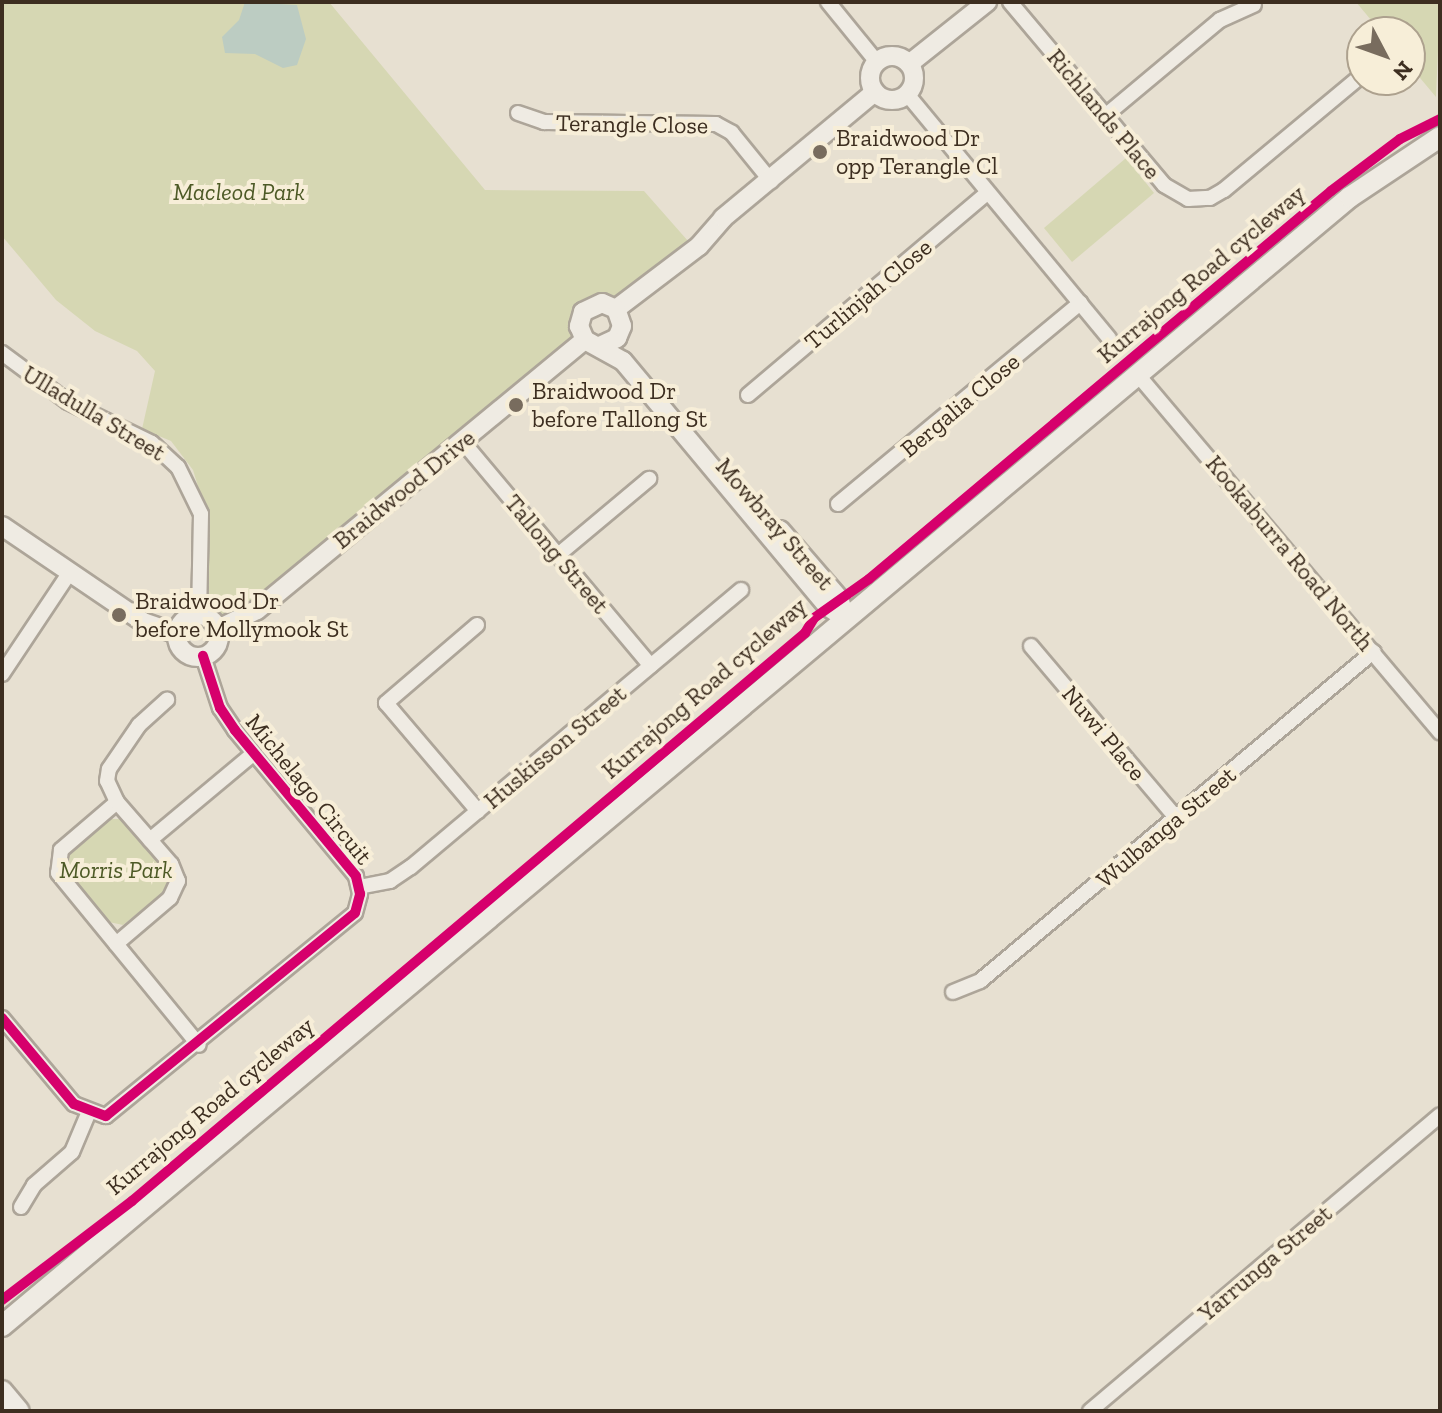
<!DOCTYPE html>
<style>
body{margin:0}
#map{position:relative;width:1442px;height:1413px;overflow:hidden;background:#e7e0d1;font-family:"Zilla Slab",serif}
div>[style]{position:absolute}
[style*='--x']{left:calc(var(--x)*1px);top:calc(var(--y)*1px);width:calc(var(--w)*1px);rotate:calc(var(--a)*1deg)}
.green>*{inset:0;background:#d6d7b3}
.water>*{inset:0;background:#bcccc2}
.roads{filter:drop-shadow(2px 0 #ada599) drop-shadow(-2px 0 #ada599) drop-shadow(0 2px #ada599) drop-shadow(0 -2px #ada599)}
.minor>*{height:14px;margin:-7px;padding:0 7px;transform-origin:7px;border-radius:7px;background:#efebe3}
.tertiary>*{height:18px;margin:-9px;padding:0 9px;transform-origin:9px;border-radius:9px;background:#efebe3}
.tertiary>.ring{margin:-9px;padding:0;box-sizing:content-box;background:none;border:18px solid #efebe3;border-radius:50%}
.secondary>*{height:20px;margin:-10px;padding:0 10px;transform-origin:10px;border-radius:10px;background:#efebe3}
.cycleway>*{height:10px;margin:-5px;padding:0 5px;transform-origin:5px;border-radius:5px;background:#d6006c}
.dots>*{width:22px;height:22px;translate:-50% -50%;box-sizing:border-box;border:4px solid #f7eed8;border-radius:50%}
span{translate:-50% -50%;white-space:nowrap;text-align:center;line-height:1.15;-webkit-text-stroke:8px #f7eed8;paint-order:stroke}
.street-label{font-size:24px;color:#3d2e20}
.poi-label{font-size:24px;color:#3d2e20}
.left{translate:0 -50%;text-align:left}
.park-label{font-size:24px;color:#4d5a26;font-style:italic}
.frame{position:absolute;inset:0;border:4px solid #3d2e20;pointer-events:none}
.north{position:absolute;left:1346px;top:16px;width:80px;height:80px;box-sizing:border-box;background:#f7eed8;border:2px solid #ada18e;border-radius:50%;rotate:131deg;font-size:22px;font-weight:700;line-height:32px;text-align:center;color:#3d2e20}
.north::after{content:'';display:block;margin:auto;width:28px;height:36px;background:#786c5e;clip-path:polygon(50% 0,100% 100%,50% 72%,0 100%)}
</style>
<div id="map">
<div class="green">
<div style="clip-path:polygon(2px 2px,329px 2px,485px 190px,644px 191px,688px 241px,616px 296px,582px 302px,573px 316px,571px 338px,446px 448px,386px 489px,236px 614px,220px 616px,208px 609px,208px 519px,193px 470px,171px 441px,142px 429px,155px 371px,137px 351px,95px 331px,56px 300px,2px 236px)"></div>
<div style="clip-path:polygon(1356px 2px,1440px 2px,1436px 97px,1410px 66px,1410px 32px,1381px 32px)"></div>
<div style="clip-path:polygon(1126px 158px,1154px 193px,1072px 262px,1044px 228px)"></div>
<div style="clip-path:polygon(107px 819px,123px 819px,168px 872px,169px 888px,123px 925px,109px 922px,64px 868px,65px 855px)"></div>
</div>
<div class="water">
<div style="clip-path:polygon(245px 2px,297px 5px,306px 39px,297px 65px,283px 68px,255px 54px,225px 53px,222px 37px,239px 20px)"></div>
</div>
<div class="roads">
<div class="minor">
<div style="--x:828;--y:2;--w:77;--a:50.8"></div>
<div style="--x:1010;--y:2;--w:239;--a:49.9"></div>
<div style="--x:1164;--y:185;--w:28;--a:30"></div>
<div style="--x:1188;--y:199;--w:22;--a:-3"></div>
<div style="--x:1210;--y:198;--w:16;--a:-30"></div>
<div style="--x:1224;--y:190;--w:180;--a:-39.8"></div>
<div style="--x:907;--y:94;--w:317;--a:50.4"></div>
<div style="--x:518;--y:113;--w:28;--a:19"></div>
<div style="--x:544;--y:122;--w:172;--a:0.7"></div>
<div style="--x:716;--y:124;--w:18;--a:29"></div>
<div style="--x:732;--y:133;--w:62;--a:50.9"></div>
<div style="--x:1105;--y:116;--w:150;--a:-39.9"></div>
<div style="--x:1220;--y:20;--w:37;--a:-24"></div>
<div style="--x:2;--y:353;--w:82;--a:36.6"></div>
<div style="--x:68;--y:402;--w:93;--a:26"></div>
<div style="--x:152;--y:443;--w:35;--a:43"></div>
<div style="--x:178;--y:467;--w:52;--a:63.9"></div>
<div style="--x:201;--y:514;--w:101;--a:91.1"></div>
<div style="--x:1138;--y:375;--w:468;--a:49.8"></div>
<div style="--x:748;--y:395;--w:313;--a:-40.2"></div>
<div style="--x:463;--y:442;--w:292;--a:50"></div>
<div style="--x:838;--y:504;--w:315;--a:-39.7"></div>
<div style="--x:558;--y:555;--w:119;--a:-39.9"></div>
<div style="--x:477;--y:625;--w:120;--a:139.4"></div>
<div style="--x:386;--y:703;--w:142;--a:49.6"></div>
<div style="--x:1031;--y:646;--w:226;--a:49.8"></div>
<div style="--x:2;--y:674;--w:123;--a:-56.3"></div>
<div style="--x:117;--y:802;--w:74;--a:139.4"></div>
<div style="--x:61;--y:850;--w:23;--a:97"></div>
<div style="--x:58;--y:873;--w:222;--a:50.7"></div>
<div style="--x:150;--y:840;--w:134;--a:-39.9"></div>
<div style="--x:359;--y:887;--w:32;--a:-11"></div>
<div style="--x:390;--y:881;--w:25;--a:-34"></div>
<div style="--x:411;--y:867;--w:431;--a:-40"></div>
<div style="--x:116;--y:944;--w:71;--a:-40.4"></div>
<div style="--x:170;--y:898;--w:19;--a:-65"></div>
<div style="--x:178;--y:881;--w:18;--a:-112"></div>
<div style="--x:171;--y:864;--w:82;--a:-131.1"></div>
<div style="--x:117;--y:802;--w:23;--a:-115"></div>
<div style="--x:107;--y:781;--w:12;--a:-81"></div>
<div style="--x:109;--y:769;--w:53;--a:-55.7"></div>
<div style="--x:139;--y:725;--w:38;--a:-42"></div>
<div style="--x:953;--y:992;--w:29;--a:-22"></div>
<div style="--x:980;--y:981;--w:513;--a:-39.93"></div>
<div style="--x:2;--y:1018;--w:112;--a:50.1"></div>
<div style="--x:74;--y:1104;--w:34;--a:21"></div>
<div style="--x:106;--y:1116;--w:321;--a:-39.2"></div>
<div style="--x:355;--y:913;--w:20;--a:-75"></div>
<div style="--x:360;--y:894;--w:18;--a:-103"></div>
<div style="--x:356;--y:876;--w:190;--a:-129.7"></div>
<div style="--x:235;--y:730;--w:27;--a:-124"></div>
<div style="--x:220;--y:708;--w:55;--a:-108.1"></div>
<div style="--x:21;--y:1207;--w:26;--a:-59"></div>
<div style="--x:34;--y:1185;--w:50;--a:-41"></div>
<div style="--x:72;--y:1152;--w:41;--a:-67.2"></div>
<div style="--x:1090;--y:1411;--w:458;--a:-40.2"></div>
</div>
<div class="tertiary">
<div class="ring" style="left:870px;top:56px;width:26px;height:26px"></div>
<div style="--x:909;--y:64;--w:100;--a:-38.5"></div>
<div style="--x:616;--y:309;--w:104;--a:-37.2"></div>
<div style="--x:699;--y:246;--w:37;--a:-49"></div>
<div style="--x:723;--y:218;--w:197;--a:-39.7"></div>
<div style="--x:600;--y:346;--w:19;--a:-25"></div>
<div style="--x:617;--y:338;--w:13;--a:-67"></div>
<div style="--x:622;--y:326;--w:18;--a:-109"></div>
<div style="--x:616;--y:309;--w:15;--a:-157"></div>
<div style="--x:602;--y:303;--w:21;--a:155"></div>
<div style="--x:583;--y:312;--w:15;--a:106"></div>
<div style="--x:579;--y:326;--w:15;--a:67"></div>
<div style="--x:585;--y:340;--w:43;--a:28.9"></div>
<div style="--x:623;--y:361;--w:320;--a:50.2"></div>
<div style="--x:828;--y:607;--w:20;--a:33"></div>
<div style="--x:2;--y:526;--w:171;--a:34.2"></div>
<div style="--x:143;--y:622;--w:36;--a:19"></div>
<div style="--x:780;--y:530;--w:90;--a:49.1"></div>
<div style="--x:839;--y:598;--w:21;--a:73"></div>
<div class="ring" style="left:177px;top:615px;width:24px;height:24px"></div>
<div style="--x:218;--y:629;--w:43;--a:-26"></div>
<div style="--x:257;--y:610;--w:425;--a:-39.5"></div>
</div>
<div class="secondary">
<div style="--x:2;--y:1326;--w:1758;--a:-39.95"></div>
<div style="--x:1350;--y:197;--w:108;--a:-33.7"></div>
<div style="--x:2;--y:1391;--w:26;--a:50"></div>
</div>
</div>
<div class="cycleway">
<div style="--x:2;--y:1018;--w:112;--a:50.1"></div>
<div style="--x:74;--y:1104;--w:34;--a:21"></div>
<div style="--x:106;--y:1116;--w:321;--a:-39.2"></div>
<div style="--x:355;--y:913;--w:20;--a:-75"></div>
<div style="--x:360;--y:894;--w:18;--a:-103"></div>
<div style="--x:356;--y:876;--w:190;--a:-129.7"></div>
<div style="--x:235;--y:730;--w:27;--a:-124"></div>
<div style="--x:220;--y:708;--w:55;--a:-108.1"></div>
<div style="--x:2;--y:1300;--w:163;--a:-37.3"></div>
<div style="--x:132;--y:1201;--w:881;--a:-40.16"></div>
<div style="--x:805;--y:633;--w:17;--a:-59"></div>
<div style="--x:814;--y:618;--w:67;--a:-35.3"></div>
<div style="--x:869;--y:579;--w:603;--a:-40.02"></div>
<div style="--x:1331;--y:191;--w:86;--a:-37"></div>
<div style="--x:1400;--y:139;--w:45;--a:-26.6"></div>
</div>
<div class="dots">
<div style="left:820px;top:152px;background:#786c5e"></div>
<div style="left:516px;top:405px;background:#786c5e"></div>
<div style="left:119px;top:615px;background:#786c5e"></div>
</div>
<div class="street-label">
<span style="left:1104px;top:114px;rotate:50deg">Richlands Place</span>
<span style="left:632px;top:124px;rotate:1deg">Terangle Close</span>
<span style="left:1201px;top:274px;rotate:-40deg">Kurrajong Road cycleway</span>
<span style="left:868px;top:294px;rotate:-40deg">Turlinjah Close</span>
<span style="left:960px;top:405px;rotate:-40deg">Bergalia Close</span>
<span style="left:94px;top:413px;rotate:31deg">Ulladulla Street</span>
<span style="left:404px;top:489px;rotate:-39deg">Braidwood Drive</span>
<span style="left:775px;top:524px;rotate:49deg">Mowbray Street</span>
<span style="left:1290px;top:553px;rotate:50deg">Kookaburra Road North</span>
<span style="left:557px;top:554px;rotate:50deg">Tallong Street</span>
<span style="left:704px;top:688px;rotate:-41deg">Kurrajong Road cycleway</span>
<span style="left:1104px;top:733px;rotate:50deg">Nuwi Place</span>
<span style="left:555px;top:747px;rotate:-40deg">Huskisson Street</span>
<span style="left:309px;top:789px;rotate:51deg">Michelago Circuit</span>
<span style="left:1166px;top:827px;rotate:-40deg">Wulbanga Street</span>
<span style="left:210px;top:1106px;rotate:-40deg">Kurrajong Road cycleway</span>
<span style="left:1265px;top:1263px;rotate:-40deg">Yarrunga Street</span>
</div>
<div class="poi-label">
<span class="left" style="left:836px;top:152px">Braidwood Dr<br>opp Terangle Cl</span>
<span class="left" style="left:532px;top:405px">Braidwood Dr<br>before Tallong St</span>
<span class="left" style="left:135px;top:615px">Braidwood Dr<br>before Mollymook St</span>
</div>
<div class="park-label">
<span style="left:239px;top:192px">Macleod Park</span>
<span style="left:116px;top:870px">Morris Park</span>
</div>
<div class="frame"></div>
<div class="north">N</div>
</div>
